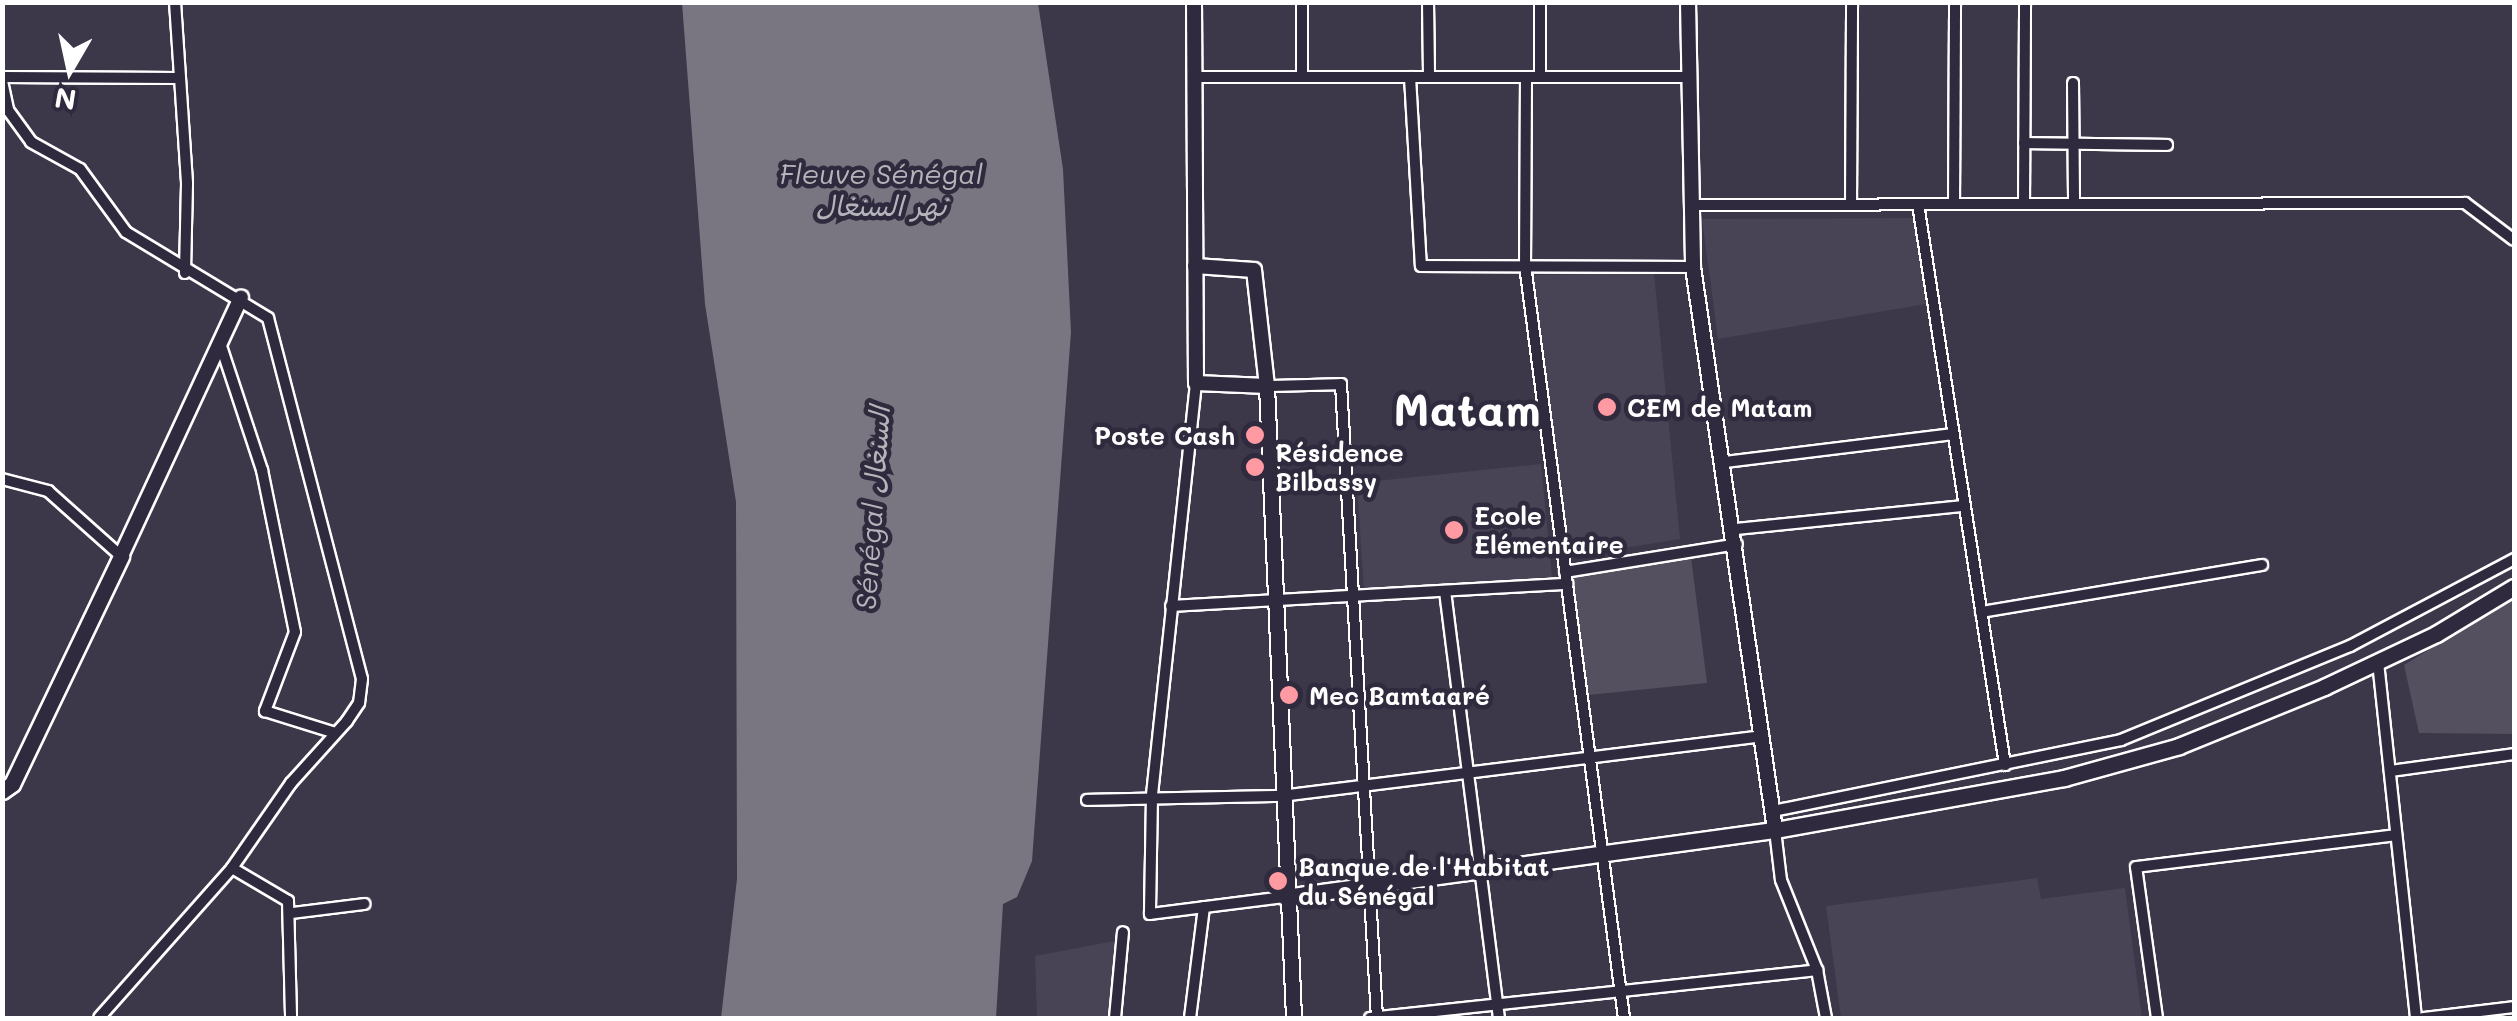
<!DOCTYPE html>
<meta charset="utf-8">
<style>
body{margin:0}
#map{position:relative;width:2517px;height:1021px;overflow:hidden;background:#3c3749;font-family:Mali,"Playpen Sans Arabic",sans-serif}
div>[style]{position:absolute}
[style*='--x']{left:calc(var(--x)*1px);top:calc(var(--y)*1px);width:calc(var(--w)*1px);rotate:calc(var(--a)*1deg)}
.built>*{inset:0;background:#494455}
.green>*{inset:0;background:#555060}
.water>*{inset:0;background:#797682}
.roads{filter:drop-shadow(2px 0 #fff) drop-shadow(-2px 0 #fff) drop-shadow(0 2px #fff) drop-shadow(0 -2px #fff)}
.street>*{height:10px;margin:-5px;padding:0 5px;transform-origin:5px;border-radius:5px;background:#2f2a3d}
.secondary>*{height:14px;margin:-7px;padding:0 7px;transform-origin:7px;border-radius:7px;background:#2f2a3d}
.primary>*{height:15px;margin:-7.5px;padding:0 7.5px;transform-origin:7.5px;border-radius:7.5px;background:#2f2a3d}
.dots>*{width:28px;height:28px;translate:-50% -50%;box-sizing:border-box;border:5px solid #2f2a3d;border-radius:50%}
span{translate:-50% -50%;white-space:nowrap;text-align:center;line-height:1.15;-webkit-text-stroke:9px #2f2a3d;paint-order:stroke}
.poi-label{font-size:25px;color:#fff;font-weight:700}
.left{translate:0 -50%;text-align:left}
.right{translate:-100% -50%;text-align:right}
.water-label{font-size:28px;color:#b5b4ba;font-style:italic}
.town-label{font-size:45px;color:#fff;font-weight:700}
.frame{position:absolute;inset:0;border:5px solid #fff;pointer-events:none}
.north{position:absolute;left:20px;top:20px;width:100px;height:100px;-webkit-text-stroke:8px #2f2a3d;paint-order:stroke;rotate:189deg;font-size:28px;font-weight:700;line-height:40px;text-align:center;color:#fff}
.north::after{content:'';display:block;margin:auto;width:35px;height:45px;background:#fff;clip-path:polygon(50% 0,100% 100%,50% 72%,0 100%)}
</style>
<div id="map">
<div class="built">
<div style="clip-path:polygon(1913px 218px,1926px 304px,1718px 339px,1702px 219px)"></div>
<div style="clip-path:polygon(1654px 273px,1680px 539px,1562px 558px,1532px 275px)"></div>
<div style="clip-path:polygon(1541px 464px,1552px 577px,1364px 593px,1357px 483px)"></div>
<div style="clip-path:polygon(2037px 878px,2041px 899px,2125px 888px,2142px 1018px,1841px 1018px,1826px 906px)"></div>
<div style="clip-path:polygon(1120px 940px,1111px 1018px,1037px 1018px,1035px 956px)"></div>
</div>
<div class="green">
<div style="clip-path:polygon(1691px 557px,1707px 683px,1588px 695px,1572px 575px)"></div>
<div style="clip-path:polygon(2514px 598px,2514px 734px,2419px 733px,2404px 665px)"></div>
</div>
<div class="water">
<div style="clip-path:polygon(682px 3px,1038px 3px,1063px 169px,1071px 332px,1032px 861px,1017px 897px,1003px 904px,996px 1018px,721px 1018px,737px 879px,736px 502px,705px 304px)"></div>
</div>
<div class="roads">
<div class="street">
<div style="--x:175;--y:2;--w:182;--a:86.2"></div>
<div style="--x:187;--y:184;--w:89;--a:91.3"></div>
<div style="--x:1428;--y:2;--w:75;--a:89.2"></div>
<div style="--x:2;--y:77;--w:175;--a:0.3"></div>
<div style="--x:1194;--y:77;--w:495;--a:0"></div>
<div style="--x:1302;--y:77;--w:75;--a:-90"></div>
<div style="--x:1410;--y:77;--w:189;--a:86.7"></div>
<div style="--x:1421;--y:266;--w:272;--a:0.2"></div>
<div style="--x:1526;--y:77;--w:188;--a:90.3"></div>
<div style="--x:1525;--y:265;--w:759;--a:82.51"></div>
<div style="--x:1540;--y:77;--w:75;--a:-90"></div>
<div style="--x:2;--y:81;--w:30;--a:78"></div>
<div style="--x:8;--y:110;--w:39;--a:54"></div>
<div style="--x:31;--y:142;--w:56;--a:28.9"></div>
<div style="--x:80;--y:169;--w:78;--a:53.9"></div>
<div style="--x:126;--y:232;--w:166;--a:31.2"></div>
<div style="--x:268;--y:318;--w:373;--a:75.4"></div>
<div style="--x:362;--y:679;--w:24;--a:97"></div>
<div style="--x:359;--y:703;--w:22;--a:124"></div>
<div style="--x:347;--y:721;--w:84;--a:132.1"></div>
<div style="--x:291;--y:783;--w:103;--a:124.8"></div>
<div style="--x:232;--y:868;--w:200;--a:131.6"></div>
<div style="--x:2073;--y:83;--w:121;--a:89.5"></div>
<div style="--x:2024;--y:143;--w:143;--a:0.8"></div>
<div style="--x:1918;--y:204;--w:568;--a:81.18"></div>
<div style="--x:1954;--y:204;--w:202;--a:-89.7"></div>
<div style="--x:2024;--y:204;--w:202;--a:-89.7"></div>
<div style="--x:1692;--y:205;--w:773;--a:-0.15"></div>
<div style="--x:2465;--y:203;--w:61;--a:37.1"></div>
<div style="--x:1851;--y:205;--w:203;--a:-89.7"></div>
<div style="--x:220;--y:343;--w:134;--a:71.7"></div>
<div style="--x:262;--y:470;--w:165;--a:78.5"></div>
<div style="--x:295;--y:632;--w:85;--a:110.8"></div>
<div style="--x:265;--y:711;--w:73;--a:17.4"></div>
<div style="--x:1196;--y:383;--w:415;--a:96.1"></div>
<div style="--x:1152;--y:796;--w:118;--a:91"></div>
<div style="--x:1150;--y:914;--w:136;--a:-7.2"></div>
<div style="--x:1267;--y:386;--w:74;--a:-1.5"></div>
<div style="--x:1341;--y:384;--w:635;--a:86.75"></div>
<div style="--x:1725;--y:462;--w:230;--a:-7"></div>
<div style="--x:2;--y:479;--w:48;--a:14.6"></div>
<div style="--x:48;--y:491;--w:98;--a:41.7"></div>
<div style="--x:1736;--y:529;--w:229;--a:-5.8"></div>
<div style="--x:1565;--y:572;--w:174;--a:-9.2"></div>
<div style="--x:1445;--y:591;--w:430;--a:82.8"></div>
<div style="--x:1171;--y:606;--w:397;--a:-3.2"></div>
<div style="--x:1981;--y:612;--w:285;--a:-9.5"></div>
<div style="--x:2378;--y:662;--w:358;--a:83.9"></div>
<div style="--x:2390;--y:771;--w:125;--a:-7.8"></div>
<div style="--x:1087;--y:800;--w:194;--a:-1.2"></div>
<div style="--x:1281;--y:796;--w:486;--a:-7.1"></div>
<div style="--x:1773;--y:811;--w:355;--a:-11.5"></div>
<div style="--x:2121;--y:740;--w:248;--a:-22.3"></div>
<div style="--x:2350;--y:646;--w:186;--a:-27.9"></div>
<div style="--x:1775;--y:830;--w:50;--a:83.2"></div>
<div style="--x:1781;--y:880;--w:97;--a:68.2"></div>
<div style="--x:1817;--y:970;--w:49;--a:79.4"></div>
<div style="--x:232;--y:868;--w:65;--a:30.5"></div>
<div style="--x:288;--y:901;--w:117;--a:88.5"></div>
<div style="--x:292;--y:913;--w:73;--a:-7.1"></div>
<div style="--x:1115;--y:1018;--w:86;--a:-84.7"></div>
<div style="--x:1190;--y:1018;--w:112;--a:-82.8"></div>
<div style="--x:1370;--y:1018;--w:450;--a:-6.1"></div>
<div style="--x:2157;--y:1018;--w:152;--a:-97.9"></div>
<div style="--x:2136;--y:867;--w:262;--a:-7"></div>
<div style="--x:2423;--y:1018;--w:92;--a:-6.9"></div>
</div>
<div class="secondary">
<div style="--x:1194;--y:2;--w:381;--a:89.7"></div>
<div style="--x:1196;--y:383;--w:71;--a:2.4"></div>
<div style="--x:1267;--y:386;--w:633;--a:87.55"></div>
<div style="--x:1688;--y:2;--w:265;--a:88.9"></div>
<div style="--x:1693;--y:267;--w:569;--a:81.71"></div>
<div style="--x:1195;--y:266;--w:59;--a:3.9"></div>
<div style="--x:1254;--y:270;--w:117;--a:83.6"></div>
<div style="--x:121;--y:556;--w:285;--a:-65.1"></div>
</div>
<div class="primary">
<div style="--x:2;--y:791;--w:12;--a:-35"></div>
<div style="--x:12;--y:784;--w:253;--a:-64.4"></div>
<div style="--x:1285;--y:897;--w:495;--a:-7.8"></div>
<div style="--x:1775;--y:830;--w:294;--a:-10.2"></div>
<div style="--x:2064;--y:778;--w:119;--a:-15.5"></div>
<div style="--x:2179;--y:746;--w:157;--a:-22.1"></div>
<div style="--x:2324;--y:687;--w:124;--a:-25.3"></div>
<div style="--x:2436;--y:634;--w:91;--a:-31.1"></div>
</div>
</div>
<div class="dots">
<div style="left:1607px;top:407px;background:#ff9aa2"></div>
<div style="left:1255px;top:435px;background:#ff9aa2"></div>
<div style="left:1255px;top:467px;background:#ff9aa2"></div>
<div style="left:1454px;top:530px;background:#ff9aa2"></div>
<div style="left:1289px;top:695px;background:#ff9aa2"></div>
<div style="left:1278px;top:881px;background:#ff9aa2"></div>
</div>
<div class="poi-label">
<span class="left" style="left:1627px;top:407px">CEM de Matam</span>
<span class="right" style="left:1235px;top:435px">Poste Cash</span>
<span class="left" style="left:1275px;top:467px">Résidence<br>Bilbassy</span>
<span class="left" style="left:1474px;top:530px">Ecole<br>Elémentaire</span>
<span class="left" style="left:1309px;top:695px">Mec Bamtaaré</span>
<span class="left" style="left:1298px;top:881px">Banque de l'Habitat<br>du Sénégal</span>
</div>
<div class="water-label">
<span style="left:881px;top:189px">Fleuve Sénégal<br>نهر السنغال</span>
<span style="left:872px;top:508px;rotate:-86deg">Sénégal السنغال</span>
</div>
<div class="town-label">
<span style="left:1467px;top:409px">Matam</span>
</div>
<div class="frame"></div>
<div class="north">N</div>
</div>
